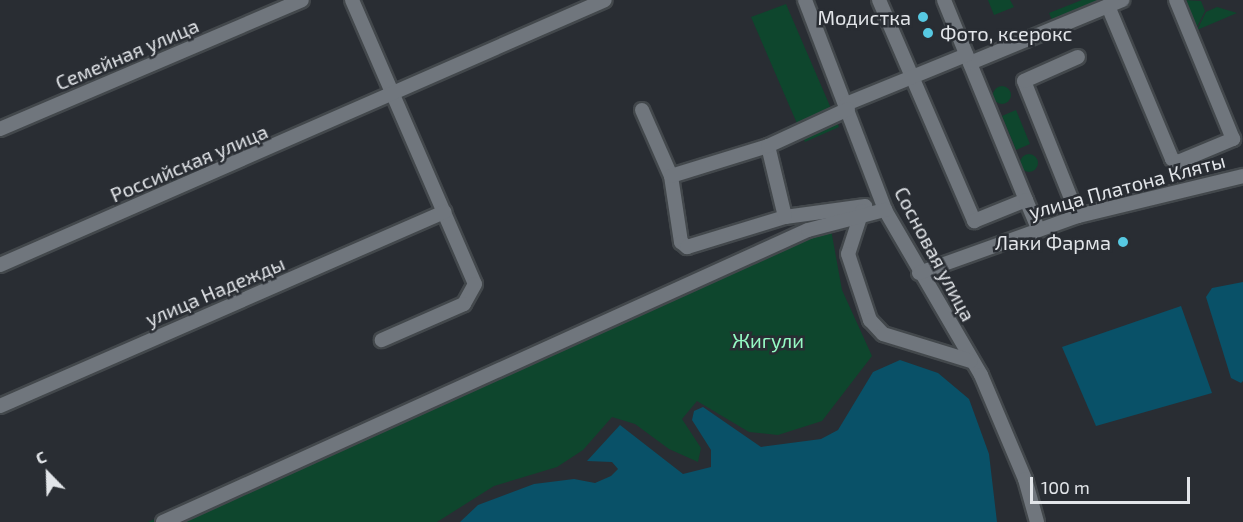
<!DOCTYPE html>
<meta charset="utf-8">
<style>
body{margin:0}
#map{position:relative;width:1243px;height:522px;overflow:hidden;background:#292d33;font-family:"Exo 2",sans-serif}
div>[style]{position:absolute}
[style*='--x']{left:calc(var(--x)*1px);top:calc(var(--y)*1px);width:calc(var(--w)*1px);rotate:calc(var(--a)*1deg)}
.green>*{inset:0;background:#0e462d}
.round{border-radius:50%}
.water>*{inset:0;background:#095168}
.roads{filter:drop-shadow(2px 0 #43484c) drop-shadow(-2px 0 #43484c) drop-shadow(0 2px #43484c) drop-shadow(0 -2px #43484c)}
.minor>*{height:14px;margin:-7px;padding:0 7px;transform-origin:7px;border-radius:7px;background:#70767d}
.dots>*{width:16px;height:16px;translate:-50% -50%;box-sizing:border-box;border:3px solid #292d33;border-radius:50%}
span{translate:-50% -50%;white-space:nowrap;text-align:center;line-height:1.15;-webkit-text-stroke:5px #292d33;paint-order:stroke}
.poi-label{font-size:20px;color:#e2e5e9}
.right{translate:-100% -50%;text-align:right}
.left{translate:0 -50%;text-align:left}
.street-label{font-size:20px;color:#e2e5e9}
.park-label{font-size:20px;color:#95fbc4}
.north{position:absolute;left:18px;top:444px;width:60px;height:60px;-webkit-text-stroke:4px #292d33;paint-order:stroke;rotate:337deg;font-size:16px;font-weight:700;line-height:24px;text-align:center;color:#e2e5e9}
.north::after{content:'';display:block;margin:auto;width:21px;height:27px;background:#e2e5e9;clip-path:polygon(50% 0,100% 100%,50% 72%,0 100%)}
.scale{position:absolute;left:1030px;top:477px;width:160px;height:27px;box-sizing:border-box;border:3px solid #e2e5e9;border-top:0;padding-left:8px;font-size:18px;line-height:21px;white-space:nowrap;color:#e2e5e9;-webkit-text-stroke:4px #292d33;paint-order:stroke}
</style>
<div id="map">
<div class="green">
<div style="clip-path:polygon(988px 0,1010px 0,1014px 7px,994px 15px)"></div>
<div style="clip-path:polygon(1082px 0,1100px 0,1052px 20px,1049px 13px)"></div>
<div style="clip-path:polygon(1182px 0,1201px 1px,1205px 11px,1195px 31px)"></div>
<div style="clip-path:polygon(786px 4px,839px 127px,805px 142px,751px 17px)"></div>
<div style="clip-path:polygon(1217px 7px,1237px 13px,1197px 30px,1206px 12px)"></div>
<div class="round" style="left:993px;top:86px;width:18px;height:18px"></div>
<div style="clip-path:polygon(1016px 110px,1030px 144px,1016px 150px,1002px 116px)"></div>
<div class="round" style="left:1020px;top:154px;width:18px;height:18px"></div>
<div style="clip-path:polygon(830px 224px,842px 290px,872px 356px,822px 421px,778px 435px,749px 432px,697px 401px,682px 419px,701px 448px,698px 462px,669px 449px,635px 424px,612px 417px,583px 450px,557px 467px,494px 486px,437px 522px,148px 522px)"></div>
</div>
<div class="water">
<div style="clip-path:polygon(1243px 282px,1243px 381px,1241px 383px,1231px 378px,1206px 297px,1212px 288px)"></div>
<div style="clip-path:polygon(1181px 306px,1212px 393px,1096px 426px,1062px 347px)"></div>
<div style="clip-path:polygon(900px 360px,938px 373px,969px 399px,989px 454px,997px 522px,460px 522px,478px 505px,534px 484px,574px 479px,595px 483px,611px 476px,618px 469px,612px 462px,587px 461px,620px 425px,683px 474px,711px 467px,711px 450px,692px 420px,694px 411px,703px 407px,761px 447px,821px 439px,838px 430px,873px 372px)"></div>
</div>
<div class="roads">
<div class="minor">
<div style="--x:352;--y:0;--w:309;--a:66.6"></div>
<div style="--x:475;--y:284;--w:23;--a:119"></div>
<div style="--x:464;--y:304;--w:90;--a:156.3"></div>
<div style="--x:805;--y:0;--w:225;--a:69.1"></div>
<div style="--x:885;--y:210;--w:191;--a:59.8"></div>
<div style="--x:981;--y:375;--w:113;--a:67.1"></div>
<div style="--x:1025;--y:479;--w:45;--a:74.4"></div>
<div style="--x:879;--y:0;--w:241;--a:66.7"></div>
<div style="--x:974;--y:221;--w:56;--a:-22"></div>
<div style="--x:1026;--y:200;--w:216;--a:-112.3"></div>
<div style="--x:1108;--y:6;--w:166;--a:67.3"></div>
<div style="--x:1172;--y:159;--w:7;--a:27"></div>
<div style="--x:1178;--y:162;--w:60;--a:-22.7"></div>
<div style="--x:1233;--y:139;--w:150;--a:-112.3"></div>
<div style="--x:970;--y:63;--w:165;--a:-22.5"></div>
<div style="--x:846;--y:104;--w:130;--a:-22.2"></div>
<div style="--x:642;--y:110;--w:72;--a:66.3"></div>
<div style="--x:671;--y:176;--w:67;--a:81.4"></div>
<div style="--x:681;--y:242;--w:8;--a:40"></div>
<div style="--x:687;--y:247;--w:102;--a:-17"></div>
<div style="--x:785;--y:217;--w:81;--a:-7.8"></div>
<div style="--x:0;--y:129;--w:328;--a:-23.1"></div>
<div style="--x:768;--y:146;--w:73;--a:76.5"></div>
<div style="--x:671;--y:176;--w:102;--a:-17.2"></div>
<div style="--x:768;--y:146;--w:88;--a:-24.8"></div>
<div style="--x:1026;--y:200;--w:30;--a:67"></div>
<div style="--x:862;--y:211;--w:45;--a:108"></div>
<div style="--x:848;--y:254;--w:70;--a:71.6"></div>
<div style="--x:870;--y:320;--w:19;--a:47"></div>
<div style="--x:883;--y:334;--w:92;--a:17.1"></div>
<div style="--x:1078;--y:216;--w:145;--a:-111.8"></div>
<div style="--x:1024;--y:81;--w:59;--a:-24"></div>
<div style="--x:0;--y:265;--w:660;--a:-23.65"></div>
<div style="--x:919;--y:273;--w:169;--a:-19.7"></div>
<div style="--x:1078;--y:216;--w:170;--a:-13.6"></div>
<div style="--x:0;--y:406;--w:485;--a:-23.6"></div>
<div style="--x:163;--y:522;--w:708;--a:-24.36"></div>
<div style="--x:808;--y:230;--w:80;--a:-14.6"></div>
</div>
</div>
<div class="dots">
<div style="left:923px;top:17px;background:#57c9e2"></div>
<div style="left:928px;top:33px;background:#57c9e2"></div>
<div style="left:1123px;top:242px;background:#57c9e2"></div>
</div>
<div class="poi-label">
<span class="right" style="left:911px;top:17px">Модистка</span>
<span class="left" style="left:940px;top:33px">Фото, ксерокс</span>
<span class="right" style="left:1111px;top:242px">Лаки Фарма</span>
</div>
<div class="street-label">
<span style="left:127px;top:54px;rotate:-23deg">Семейная улица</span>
<span style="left:189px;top:163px;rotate:-23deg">Российская улица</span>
<span style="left:1127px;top:186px;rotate:-15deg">улица Платона Кляты</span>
<span style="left:935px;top:254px;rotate:62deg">Сосновая улица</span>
<span style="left:215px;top:291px;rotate:-23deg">улица Надежды</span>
</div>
<div class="park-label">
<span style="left:768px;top:340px">Жигули</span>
</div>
<div class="north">С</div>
<div class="scale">100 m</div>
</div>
